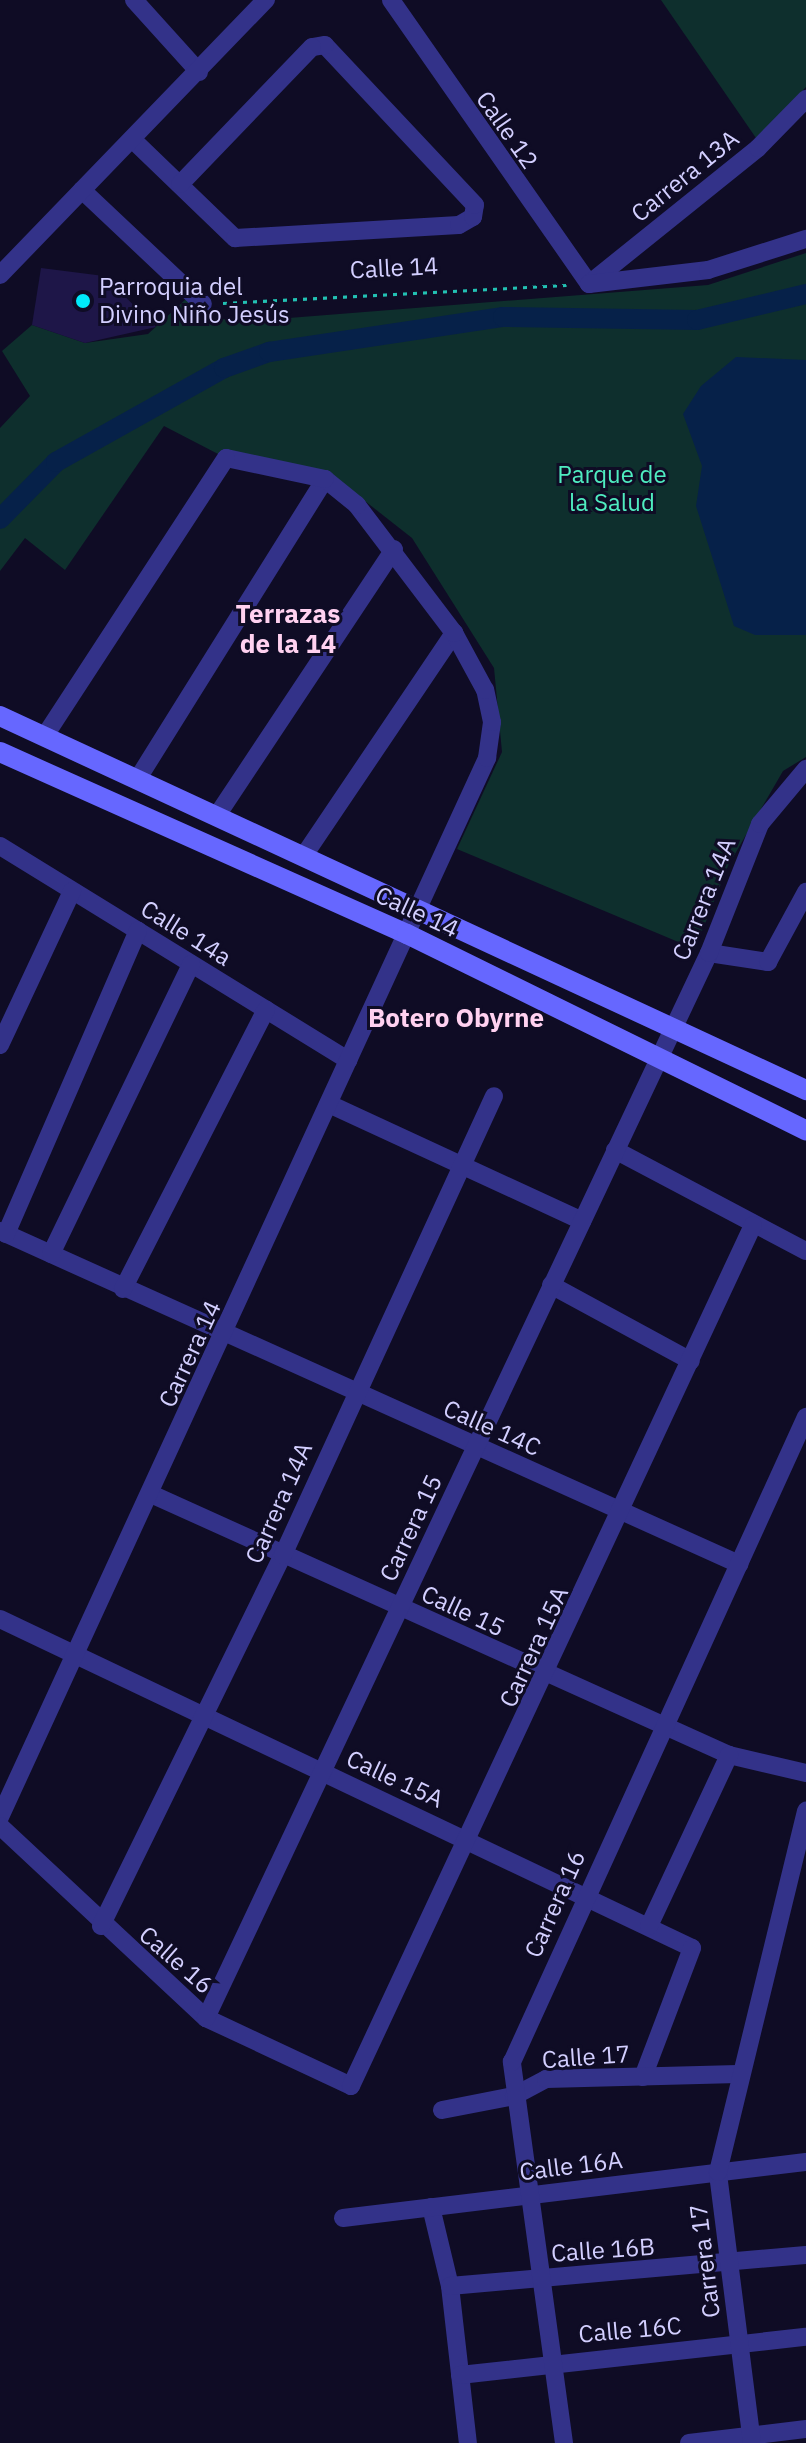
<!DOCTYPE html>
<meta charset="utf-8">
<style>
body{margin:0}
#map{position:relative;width:806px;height:2443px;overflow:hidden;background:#0f0c25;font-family:"IBM Plex Sans",sans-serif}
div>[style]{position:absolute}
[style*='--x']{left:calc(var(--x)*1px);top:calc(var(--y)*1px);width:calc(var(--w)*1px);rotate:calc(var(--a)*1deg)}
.green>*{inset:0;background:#0e2f2d}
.water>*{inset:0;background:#062149}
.canal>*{height:20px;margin:-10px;padding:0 10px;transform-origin:10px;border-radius:10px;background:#062149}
.building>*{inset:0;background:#1e1648}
.path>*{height:3px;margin-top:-1.5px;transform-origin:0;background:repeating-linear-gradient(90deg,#22c1b3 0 4px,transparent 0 10px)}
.street>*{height:18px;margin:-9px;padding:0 9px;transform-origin:9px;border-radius:9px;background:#333289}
.secondary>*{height:20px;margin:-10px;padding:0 10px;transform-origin:10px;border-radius:10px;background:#6667ff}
.dots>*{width:22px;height:22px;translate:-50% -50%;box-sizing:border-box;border:4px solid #0f0c25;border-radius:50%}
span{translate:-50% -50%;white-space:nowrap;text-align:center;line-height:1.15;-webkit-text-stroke:6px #0f0c25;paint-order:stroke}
.street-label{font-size:24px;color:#d3cfff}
.poi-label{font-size:24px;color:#d3cfff}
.left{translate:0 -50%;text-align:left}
.park-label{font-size:24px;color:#4fecc0}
.neighbourhood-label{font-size:26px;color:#ffd1f0;font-weight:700}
</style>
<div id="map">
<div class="green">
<div style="clip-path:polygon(661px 0,806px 0,806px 87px,756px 138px)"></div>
<div style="clip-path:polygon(806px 253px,806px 757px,783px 771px,728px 866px,695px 949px,457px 849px,502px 752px,494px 668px,412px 538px,328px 472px,220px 455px,164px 426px,65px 570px,25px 538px,0 571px,0 428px,30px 396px,2px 351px,32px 325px,85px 343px,148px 334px,187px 298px,207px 318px,250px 321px,708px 285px)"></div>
</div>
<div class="water">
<div style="clip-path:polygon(736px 357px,806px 360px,806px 635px,755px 635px,734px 626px,696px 506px,702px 466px,683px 414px,701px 386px)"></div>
</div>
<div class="canal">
<div style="--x:0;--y:519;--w:80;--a:-45.5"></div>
<div style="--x:56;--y:462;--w:193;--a:-29.2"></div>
<div style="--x:224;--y:368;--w:48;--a:-19.6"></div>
<div style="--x:269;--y:352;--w:237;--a:-8.5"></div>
<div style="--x:503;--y:317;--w:194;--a:0.9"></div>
<div style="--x:697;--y:320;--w:112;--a:-13.4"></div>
</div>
<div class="building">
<div style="clip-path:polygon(41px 268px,104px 276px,156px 327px,85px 343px,32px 325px)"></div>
</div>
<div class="path">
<div style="--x:223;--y:303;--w:344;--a:-3"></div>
</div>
<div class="street">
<div style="--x:134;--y:0;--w:97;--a:47.9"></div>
<div style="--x:391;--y:0;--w:346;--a:55.1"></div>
<div style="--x:132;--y:139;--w:143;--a:43.9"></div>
<div style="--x:235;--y:238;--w:224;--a:-3.3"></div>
<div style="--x:459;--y:225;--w:16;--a:-30"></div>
<div style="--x:473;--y:217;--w:12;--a:-81"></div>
<div style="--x:475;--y:205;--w:219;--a:-133.2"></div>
<div style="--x:325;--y:45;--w:13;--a:171"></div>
<div style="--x:312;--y:47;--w:190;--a:133.9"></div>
<div style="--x:82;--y:190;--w:166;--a:43.3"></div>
<div style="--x:0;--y:275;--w:383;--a:-46"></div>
<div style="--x:589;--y:284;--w:217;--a:-38.8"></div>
<div style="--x:758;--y:148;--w:69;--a:-45.6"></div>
<div style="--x:589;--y:284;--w:120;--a:-6.7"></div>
<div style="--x:708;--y:270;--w:103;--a:-17.6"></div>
<div style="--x:137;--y:780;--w:355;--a:-58"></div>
<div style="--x:218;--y:814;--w:318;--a:-56.4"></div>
<div style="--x:0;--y:846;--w:409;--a:31.6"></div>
<div style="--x:305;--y:854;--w:267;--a:-56"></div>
<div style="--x:709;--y:953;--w:60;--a:8.7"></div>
<div style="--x:768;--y:962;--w:80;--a:-61.5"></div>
<div style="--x:0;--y:1045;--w:170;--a:-64.9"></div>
<div style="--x:329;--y:1104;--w:279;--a:24.8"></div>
<div style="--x:615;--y:1150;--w:216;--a:27.9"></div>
<div style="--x:0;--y:1231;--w:811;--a:24.26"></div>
<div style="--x:6;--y:1234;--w:331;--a:-66.5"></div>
<div style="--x:51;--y:1254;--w:322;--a:-64.2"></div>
<div style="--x:551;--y:1285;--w:159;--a:28.5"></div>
<div style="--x:123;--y:1289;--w:314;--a:-62.9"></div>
<div style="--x:151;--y:1494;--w:634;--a:24.3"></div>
<div style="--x:729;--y:1755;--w:79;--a:13.2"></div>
<div style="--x:0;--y:1619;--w:766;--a:25.43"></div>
<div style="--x:692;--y:1948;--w:138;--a:110.8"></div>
<div style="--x:0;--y:1817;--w:1166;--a:-65.3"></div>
<div style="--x:487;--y:758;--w:36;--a:-82"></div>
<div style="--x:492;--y:722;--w:33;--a:-102"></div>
<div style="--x:485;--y:690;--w:65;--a:-118.5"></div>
<div style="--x:454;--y:633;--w:161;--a:-127.2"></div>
<div style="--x:357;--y:505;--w:41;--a:-140.9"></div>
<div style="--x:325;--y:479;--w:101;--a:-168"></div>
<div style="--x:226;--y:458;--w:332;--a:123.1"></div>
<div style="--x:0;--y:1826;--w:282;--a:43"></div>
<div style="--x:206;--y:2018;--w:160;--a:25.1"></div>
<div style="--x:351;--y:2086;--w:950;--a:-64.97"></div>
<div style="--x:101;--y:1926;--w:413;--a:-63.9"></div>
<div style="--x:283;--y:1555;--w:505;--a:-65.31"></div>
<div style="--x:649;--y:1926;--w:189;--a:-64.9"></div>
<div style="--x:206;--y:2018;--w:1178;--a:-64.72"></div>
<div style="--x:709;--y:953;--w:139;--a:-68.4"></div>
<div style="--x:760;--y:824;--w:72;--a:-50.1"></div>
<div style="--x:442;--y:2110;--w:73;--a:-11"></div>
<div style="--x:514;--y:2096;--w:36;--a:-28"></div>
<div style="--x:546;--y:2079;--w:192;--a:-1.5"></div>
<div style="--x:431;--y:2207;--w:81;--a:76.5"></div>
<div style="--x:450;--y:2286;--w:158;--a:83.5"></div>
<div style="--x:343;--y:2218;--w:466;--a:-6.9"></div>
<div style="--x:450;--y:2286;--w:357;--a:-5"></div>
<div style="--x:460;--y:2375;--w:348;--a:-6.3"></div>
<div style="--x:564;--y:2443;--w:385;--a:-97.8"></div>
<div style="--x:512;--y:2062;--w:709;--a:-65.5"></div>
<div style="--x:689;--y:2443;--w:118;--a:-6.8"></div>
<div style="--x:752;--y:2443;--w:273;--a:-97.2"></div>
<div style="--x:718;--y:2172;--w:372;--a:-76.3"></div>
</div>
<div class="secondary">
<div style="--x:0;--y:716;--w:889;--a:24.89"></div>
<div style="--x:0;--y:752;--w:446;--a:24.1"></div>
<div style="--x:407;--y:934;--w:445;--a:26.2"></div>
</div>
<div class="dots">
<div style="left:83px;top:301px;background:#00e9fa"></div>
</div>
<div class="street-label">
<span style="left:507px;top:130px;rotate:55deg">Calle 12</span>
<span style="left:685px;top:176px;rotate:-39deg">Carrera 13A</span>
<span style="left:394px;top:268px;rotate:-3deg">Calle 14</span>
<span style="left:704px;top:899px;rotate:-68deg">Carrera 14A</span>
<span style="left:417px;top:912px;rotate:25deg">Calle 14</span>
<span style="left:186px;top:933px;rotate:32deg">Calle 14a</span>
<span style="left:190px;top:1354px;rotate:-65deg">Carrera 14</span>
<span style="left:492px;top:1428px;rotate:24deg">Calle 14C</span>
<span style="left:279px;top:1503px;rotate:-66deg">Carrera 14A</span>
<span style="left:411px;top:1528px;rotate:-65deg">Carrera 15</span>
<span style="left:463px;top:1611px;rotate:25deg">Calle 15</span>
<span style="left:534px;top:1647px;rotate:-65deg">Carrera 15A</span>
<span style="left:395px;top:1779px;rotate:25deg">Calle 15A</span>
<span style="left:555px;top:1904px;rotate:-66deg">Carrera 16</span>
<span style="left:176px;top:1960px;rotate:41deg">Calle 16</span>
<span style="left:586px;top:2057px;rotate:-4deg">Calle 17</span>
<span style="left:571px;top:2166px;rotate:-7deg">Calle 16A</span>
<span style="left:603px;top:2250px;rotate:-4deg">Calle 16B</span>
<span style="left:705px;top:2261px;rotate:-97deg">Carrera 17</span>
<span style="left:630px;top:2330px;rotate:-5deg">Calle 16C</span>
</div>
<div class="poi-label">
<span class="left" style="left:99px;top:301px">Parroquia del<br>Divino Niño Jesús</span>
</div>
<div class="park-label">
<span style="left:612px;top:489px">Parque de<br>la Salud</span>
</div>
<div class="neighbourhood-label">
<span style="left:288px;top:629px">Terrazas<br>de la 14</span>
<span style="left:456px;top:1018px">Botero Obyrne</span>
</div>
</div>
